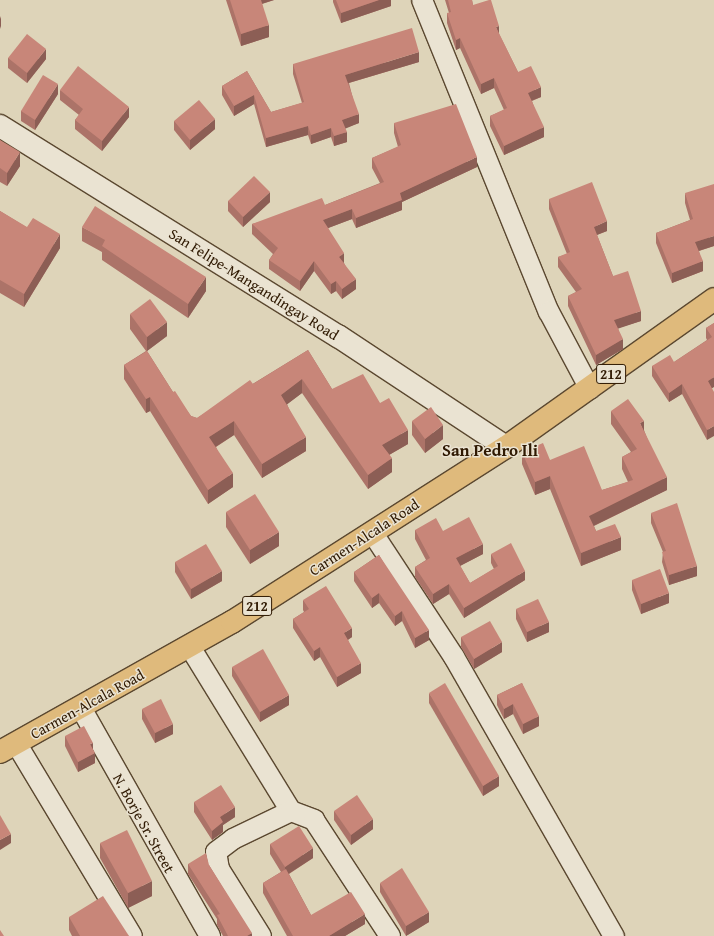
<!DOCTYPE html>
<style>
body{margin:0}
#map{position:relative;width:714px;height:936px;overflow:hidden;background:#ded4b9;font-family:"Gentium Book Plus",serif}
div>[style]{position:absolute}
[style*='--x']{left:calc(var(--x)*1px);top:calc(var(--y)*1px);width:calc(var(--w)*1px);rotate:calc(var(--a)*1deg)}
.roads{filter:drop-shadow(1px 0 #5b4830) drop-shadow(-1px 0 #5b4830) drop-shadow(0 1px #5b4830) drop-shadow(0 -1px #5b4830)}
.street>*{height:20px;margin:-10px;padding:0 10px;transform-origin:10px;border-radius:10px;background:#eae3d2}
.secondary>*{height:22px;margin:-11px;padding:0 11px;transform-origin:11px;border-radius:11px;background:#eae3d2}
.primary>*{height:22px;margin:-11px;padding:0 11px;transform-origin:11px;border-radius:11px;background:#dfba7c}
.wall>*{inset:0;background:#ac7368}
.shaded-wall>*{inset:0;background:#8c5e55}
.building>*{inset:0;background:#c88679}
span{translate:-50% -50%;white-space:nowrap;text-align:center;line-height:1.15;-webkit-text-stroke:3px #eae3d2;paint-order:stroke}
.shield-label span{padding:1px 3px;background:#eae3d2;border:1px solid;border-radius:3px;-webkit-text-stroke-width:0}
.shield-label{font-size:14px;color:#2f1902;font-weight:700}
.street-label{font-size:15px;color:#2f1902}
.quarter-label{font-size:17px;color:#2f1902;font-weight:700}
</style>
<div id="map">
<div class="roads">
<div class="street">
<div style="--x:422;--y:0;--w:337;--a:67.9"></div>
<div style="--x:549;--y:312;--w:87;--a:62"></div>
<div style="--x:372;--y:532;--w:149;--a:56.7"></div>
<div style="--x:454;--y:657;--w:322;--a:60.2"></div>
<div style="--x:190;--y:647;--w:193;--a:58.4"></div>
<div style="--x:81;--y:708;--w:262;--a:60.5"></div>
<div style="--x:16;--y:743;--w:225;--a:59"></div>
<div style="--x:261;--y:936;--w:79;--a:-122.1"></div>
<div style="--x:219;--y:869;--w:17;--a:-100"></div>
<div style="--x:216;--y:852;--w:21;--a:-37"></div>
<div style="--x:233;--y:839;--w:64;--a:-25.8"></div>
<div style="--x:291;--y:811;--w:25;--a:21"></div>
<div style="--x:314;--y:820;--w:139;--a:56.8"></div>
</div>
<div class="secondary">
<div style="--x:0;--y:126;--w:398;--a:31.9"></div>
<div style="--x:338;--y:336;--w:201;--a:33.5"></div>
</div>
<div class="primary">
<div style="--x:0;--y:752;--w:266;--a:-29.3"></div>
<div style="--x:232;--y:622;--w:325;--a:-32.6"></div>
<div style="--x:506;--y:447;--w:255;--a:-35.4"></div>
</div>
</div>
<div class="wall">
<div style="clip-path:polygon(226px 0,274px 0,262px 4px,269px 37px,241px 46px)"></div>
<div style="clip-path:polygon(333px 0,391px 0,391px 6px,341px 23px,333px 2px)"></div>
<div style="clip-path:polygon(445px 0,472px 0,473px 5px,499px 34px,518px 72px,541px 97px,532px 101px,544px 137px,504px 155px,490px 126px,490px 116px,504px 110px,494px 88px,481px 94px,460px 48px,456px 50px,447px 23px,447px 13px,449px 13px)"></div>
<div style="clip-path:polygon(8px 58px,46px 59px,27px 83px,8px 68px)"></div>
<div style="clip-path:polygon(419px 62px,349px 83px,359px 123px,345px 128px,347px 142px,334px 146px,331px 137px,311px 144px,308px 135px,266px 147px,254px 104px,234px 116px,222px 95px,222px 86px,247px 71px,271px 112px,302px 103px,293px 74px,293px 64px)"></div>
<div style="clip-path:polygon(60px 90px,129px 117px,102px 151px,75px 129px,75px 120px,79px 115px,60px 100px)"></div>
<div style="clip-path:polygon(58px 94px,35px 130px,21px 121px,21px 111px)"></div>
<div style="clip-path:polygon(174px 121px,215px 129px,190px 150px,174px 130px)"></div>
<div style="clip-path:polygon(394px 123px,477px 167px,402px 202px,402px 210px,356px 228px,352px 219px,328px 228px,356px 289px,342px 299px,336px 291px,331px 294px,314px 271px,300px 291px,269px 269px,269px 260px,273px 254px,252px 234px,252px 224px,325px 205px,380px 183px,372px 168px,372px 158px,398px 147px,394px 133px)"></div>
<div style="clip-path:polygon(0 140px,20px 166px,7px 186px,0 182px)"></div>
<div style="clip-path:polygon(685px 193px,714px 246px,699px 251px,703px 271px,672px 283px,656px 243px,656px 233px,690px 220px,685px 203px)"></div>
<div style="clip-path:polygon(549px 199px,607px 231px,597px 235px,613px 276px,641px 321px,618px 328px,623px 349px,596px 365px,568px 306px,568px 296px,576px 292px,558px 267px,558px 257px,567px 254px,549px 209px)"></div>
<div style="clip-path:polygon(228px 201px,270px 202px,243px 227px,228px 211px)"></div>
<div style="clip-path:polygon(0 211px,60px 248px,24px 307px,0 293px)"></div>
<div style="clip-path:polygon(82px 227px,206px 291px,188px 318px,102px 260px,102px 252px,82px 241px)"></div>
<div style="clip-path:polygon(130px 314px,167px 336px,147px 351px,173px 392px,191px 416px,197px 418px,308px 350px,332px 389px,380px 403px,408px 444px,389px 455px,392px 472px,368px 489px,302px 393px,287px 404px,306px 451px,262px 478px,234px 435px,216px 447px,233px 487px,208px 504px,150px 411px,146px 413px,124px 379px,124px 365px,146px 351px,130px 329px)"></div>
<div style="clip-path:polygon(714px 323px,712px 388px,707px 440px,682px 394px,669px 402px,652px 376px,652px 366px,674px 362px,707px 340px,706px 338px,706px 328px)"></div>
<div style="clip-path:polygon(611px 411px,644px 430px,667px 490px,594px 526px,596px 531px,621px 550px,581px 566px,550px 489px,535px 495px,522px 464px,522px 452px,550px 460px,602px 490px,628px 482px,622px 469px,622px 457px,631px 452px,611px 424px)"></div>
<div style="clip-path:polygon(412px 421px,443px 439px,425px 453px,412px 435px)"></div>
<div style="clip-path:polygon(226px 512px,279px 546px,250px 564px,226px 527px)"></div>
<div style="clip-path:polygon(651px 513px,697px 576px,669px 585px,662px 562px,663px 552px,651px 523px)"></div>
<div style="clip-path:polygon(415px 530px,443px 531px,483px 554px,460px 566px,470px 583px,494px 569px,491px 563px,491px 554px,525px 580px,464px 618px,449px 594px,433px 604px,415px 577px,415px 567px,426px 560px,415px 539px)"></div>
<div style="clip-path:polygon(379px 555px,429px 640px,415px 648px,402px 621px,395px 626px,379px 603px,372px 608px,354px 581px,354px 572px)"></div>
<div style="clip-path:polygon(175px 562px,222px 581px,191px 599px,175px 572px)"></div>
<div style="clip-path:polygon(632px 580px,669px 603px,641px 614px,632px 590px)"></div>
<div style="clip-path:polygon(303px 600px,352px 637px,348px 640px,361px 673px,337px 687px,320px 657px,314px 661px,293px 628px,293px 619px,304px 612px,303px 610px)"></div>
<div style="clip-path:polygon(516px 609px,549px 632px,527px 642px,516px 619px)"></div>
<div style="clip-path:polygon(461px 637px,502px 652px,474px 669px,461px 647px)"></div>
<div style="clip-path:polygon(232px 667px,289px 705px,260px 722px,232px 676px)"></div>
<div style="clip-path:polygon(522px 683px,539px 726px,523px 734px,513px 714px,504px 719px,497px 705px,497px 695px)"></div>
<div style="clip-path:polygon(429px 693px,499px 786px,483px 796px,429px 703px)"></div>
<div style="clip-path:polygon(142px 709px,173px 734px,155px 743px,142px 719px)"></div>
<div style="clip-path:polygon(65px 736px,93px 749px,95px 763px,78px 772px,65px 746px)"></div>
<div style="clip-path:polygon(194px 802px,235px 817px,223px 825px,223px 832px,212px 840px,194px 812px)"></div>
<div style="clip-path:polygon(334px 811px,373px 829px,351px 845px,334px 820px)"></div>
<div style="clip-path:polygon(100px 843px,152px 896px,128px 908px,100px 858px)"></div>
<div style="clip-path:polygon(270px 844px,313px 858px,289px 874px,311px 915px,365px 924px,345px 936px,287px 936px,263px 893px,263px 883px,281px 872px,270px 854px)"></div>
<div style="clip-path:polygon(188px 864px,209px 865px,252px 936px,223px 936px,217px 925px,217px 919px,188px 874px)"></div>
<div style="clip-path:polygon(380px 883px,429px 922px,406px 936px,380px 892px)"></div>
<div style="clip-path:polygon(69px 917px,129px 936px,72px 936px,69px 930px)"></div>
</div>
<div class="shaded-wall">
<div style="clip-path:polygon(258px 0,274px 0,258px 5px)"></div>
<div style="clip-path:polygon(379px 0,391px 0,391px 6px,341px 23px,341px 13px)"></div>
<div style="clip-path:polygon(1px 16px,1px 26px,0 29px,0 19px)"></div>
<div style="clip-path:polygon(269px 25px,269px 37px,241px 46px,241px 34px)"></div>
<div style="clip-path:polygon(499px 26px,499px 36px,496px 27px)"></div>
<div style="clip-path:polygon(460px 38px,460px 48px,456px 50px,456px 40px)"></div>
<div style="clip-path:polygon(46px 49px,46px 59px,27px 83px,27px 73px)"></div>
<div style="clip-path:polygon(419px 52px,419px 62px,345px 84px,345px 75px)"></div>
<div style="clip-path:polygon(494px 78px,494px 88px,481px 94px,481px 84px)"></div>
<div style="clip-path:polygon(58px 84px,58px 94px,35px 130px,35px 120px)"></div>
<div style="clip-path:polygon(541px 87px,541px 97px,528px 102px,528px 93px)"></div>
<div style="clip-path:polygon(254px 95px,254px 104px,234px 116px,234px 106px)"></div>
<div style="clip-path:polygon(129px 107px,129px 117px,102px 151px,102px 141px)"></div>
<div style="clip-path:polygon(359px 114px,359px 123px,342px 130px,342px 120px)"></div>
<div style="clip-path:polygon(215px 119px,215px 129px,190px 150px,190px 140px)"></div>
<div style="clip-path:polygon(308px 126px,308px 135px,266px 147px,266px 138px)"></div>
<div style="clip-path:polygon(544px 127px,544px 137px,504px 155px,504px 146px)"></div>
<div style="clip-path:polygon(331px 128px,331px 137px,311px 144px,311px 135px)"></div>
<div style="clip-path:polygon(347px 132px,347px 142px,334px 146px,334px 136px)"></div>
<div style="clip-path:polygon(20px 152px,20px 166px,7px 186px,7px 173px)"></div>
<div style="clip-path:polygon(477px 157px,477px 167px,402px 202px,402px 210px,356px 228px,356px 218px,400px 193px)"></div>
<div style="clip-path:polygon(270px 192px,270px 202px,243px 227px,243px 217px)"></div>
<div style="clip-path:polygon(352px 209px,352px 219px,323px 230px,323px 220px)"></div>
<div style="clip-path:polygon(607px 221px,607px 231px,594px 236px,594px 227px)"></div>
<div style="clip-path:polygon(60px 234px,60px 248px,24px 307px,24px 294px)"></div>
<div style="clip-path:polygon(714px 236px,714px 246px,695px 252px,695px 242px)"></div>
<div style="clip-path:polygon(344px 253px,344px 263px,339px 257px)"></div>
<div style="clip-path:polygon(314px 261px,314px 271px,300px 291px,300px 281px)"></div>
<div style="clip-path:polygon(703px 261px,703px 271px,672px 283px,672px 273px)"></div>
<div style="clip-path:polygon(206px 277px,206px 291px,188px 318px,188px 304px)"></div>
<div style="clip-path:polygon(356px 279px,356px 289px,342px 299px,342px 289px)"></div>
<div style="clip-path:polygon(336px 281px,336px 291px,331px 294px,331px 284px)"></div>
<div style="clip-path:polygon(641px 311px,641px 321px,614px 330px,614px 320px)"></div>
<div style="clip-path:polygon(167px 322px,167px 336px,147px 351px,147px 337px)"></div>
<div style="clip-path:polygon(623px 339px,623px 349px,596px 365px,596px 355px)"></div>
<div style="clip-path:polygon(714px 377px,714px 387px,708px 391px,708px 381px)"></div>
<div style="clip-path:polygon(302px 379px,302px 393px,281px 409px,281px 395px)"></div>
<div style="clip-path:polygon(682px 384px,682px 394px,669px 402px,669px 393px)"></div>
<div style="clip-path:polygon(150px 397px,150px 411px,146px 413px,146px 399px)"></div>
<div style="clip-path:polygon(234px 421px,234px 435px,209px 451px,209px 437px)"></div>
<div style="clip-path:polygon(644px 421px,644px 433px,640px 423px)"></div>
<div style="clip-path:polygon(443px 425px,443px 439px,425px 453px,425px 439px)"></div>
<div style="clip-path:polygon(714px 426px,714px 436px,707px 440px,707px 430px)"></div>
<div style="clip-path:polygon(408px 430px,408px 444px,382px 459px,382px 445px)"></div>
<div style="clip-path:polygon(306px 437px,306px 451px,262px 478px,262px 464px)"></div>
<div style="clip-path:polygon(392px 458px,392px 472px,368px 489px,368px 475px)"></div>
<div style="clip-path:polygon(233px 473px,233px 487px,208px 504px,208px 490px)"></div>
<div style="clip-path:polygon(550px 476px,550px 489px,535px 495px,535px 482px)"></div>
<div style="clip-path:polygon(667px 477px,667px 490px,589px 528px,589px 516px)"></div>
<div style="clip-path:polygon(279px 532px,279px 546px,250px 564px,250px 550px)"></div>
<div style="clip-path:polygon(621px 537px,621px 550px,581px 566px,581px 553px)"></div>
<div style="clip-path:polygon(483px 544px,483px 554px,456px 568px,456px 558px)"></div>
<div style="clip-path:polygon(697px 566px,697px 576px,669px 585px,669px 575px)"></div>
<div style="clip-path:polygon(222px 571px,222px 581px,191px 599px,191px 589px)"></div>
<div style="clip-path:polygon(525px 571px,525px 580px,464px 618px,464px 608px)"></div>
<div style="clip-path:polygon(449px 584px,449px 594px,433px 604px,433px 594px)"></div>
<div style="clip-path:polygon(379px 593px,379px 603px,372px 608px,372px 598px)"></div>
<div style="clip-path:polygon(669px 593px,669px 603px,641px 614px,641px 604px)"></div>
<div style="clip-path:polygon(402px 611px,402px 621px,395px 626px,395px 616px)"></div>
<div style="clip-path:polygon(549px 622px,549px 632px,527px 642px,527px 632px)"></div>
<div style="clip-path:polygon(352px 628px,352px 637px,344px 642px,344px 633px)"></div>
<div style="clip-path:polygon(429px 630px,429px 640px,415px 648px,415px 638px)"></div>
<div style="clip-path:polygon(502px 642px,502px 652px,474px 669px,474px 659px)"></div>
<div style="clip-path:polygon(320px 647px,320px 657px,314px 661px,314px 651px)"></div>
<div style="clip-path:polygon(361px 663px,361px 673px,337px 687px,337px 677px)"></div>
<div style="clip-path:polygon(289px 695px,289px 705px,260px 722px,260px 712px)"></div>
<div style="clip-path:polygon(513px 704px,513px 714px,504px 719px,504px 709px)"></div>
<div style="clip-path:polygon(539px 716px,539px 726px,523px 734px,523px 724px)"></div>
<div style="clip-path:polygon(173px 724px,173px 734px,155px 743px,155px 733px)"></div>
<div style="clip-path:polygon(93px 743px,93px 753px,90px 744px)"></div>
<div style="clip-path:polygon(95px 753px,95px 763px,78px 772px,78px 762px)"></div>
<div style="clip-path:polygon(499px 776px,499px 786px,483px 796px,483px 786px)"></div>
<div style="clip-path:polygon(235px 807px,235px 817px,223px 825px,223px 832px,212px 840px,212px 831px,220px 817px)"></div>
<div style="clip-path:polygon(373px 819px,373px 829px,351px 845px,351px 835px)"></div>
<div style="clip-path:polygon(11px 834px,11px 843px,0 850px,0 840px)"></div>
<div style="clip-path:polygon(313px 848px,313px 858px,285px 876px,285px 867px)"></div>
<div style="clip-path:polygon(152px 881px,152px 896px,128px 908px,128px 893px)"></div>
<div style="clip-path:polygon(429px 912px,429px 922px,406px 936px,406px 926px)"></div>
<div style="clip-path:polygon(365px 914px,365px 924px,345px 936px,329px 936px)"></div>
<div style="clip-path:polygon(252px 933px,252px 936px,247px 936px)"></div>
</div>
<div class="building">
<div style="clip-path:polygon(230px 0,261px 0,269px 25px,241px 34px)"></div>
<div style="clip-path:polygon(336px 0,379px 0,341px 13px)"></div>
<div style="clip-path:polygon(448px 0,472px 0,473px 5px,489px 0,491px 0,499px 26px,496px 27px,518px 72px,531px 66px,541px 87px,528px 93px,544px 127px,504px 146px,490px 116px,507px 108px,494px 78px,481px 84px,460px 38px,456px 40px,447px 13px,451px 12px)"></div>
<div style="clip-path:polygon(412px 28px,419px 52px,345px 75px,359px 114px,342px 120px,347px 132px,334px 136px,331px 128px,311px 135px,308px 126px,266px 138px,254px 95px,234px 106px,222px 86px,247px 71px,271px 112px,304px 102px,293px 64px)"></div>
<div style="clip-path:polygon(27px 34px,46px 49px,27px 73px,8px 58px)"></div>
<div style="clip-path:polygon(78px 66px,129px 107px,102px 141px,75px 120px,83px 109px,60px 90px)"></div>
<div style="clip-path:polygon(43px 75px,58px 84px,35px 120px,21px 111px)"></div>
<div style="clip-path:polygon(199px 100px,215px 119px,190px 140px,174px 121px)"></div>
<div style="clip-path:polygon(456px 104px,477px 157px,400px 193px,402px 200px,356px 218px,352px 209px,323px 220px,344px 253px,339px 257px,356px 279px,342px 289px,336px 281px,331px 284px,314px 261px,300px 281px,269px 260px,278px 248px,252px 224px,322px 198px,325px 205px,384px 182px,372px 158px,401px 145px,394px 123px)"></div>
<div style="clip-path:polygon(0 140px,20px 152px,7px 173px,0 168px)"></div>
<div style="clip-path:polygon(254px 176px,270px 192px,243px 217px,228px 201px)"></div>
<div style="clip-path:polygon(592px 182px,607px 221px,594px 227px,613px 276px,628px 271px,641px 311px,614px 320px,623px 339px,596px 355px,568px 296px,582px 289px,558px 257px,570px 252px,549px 199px)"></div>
<div style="clip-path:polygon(714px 184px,714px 236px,695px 242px,703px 261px,672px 273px,656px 233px,693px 219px,685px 193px)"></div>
<div style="clip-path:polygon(95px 206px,206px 277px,188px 304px,102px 246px,105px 240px,82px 227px)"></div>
<div style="clip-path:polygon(0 211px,27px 227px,33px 218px,60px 234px,24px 294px,0 280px)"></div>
<div style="clip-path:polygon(150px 299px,167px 322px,147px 337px,130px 314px)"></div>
<div style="clip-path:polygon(714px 323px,714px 377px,708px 381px,714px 392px,714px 426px,707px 430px,682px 384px,669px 393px,652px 366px,670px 355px,674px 362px,712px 337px,706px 328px)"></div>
<div style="clip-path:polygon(308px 350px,332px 389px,363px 374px,380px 403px,389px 398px,408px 430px,382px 445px,392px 458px,368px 475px,302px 379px,281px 395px,306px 437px,262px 464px,234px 421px,209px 437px,233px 473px,208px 490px,150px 397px,146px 399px,124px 365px,147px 351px,173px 392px,175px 391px,191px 416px,197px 418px,250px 380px,253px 384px)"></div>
<div style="clip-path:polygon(628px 399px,644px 421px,640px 423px,667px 477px,589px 516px,596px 531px,615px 524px,621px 537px,581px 553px,550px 476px,535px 482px,522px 452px,543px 443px,550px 460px,584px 446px,602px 490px,633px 480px,622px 457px,637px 449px,611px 411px)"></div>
<div style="clip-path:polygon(431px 407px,443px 425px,425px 439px,412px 421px)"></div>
<div style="clip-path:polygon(255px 494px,279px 532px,250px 550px,226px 512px)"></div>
<div style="clip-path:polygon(677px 503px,697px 566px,669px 575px,662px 552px,666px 551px,651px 513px)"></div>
<div style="clip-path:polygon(469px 517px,483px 544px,456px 558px,470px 583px,498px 566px,491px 554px,511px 543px,525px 571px,464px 608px,449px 584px,433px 594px,415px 567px,430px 558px,415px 530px,436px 518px,443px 531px)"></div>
<div style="clip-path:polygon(206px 544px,222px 571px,191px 589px,175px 562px)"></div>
<div style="clip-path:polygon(379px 555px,429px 630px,415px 638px,402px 611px,395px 616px,379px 593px,372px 598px,354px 572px)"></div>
<div style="clip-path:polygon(660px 569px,669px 593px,641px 604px,632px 580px)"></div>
<div style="clip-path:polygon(326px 586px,352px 628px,344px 633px,361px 663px,337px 677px,320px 647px,314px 651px,293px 619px,309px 609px,303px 600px)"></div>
<div style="clip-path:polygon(538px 599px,549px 622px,527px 632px,516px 609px)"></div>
<div style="clip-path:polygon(490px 621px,502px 642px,474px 659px,461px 637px)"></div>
<div style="clip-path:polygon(263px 649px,289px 695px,260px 712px,232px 667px)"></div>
<div style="clip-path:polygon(445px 683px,499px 776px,483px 786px,429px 693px)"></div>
<div style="clip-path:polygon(522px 683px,539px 716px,523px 724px,513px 704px,504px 709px,497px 695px)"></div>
<div style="clip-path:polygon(161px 699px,173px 724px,155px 733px,142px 709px)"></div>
<div style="clip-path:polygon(84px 726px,93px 743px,90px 744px,95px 753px,78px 762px,65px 736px)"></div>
<div style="clip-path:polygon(221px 785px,235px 807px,220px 817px,223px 822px,212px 831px,194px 802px)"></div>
<div style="clip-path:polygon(357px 795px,373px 819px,351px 835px,334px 811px)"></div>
<div style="clip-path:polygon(0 815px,11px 834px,0 840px)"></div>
<div style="clip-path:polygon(299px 826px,313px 848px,285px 867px,270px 844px)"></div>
<div style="clip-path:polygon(127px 830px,152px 881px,128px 893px,100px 843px)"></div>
<div style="clip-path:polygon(206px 853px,209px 865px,252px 933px,247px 936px,228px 936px,217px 915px,220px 914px,188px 864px)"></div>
<div style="clip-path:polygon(402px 868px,429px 912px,406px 926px,380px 883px)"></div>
<div style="clip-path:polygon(286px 869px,311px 915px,351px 892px,365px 914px,329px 936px,293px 936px,263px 883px)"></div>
<div style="clip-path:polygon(103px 896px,129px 936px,80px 936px,69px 917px)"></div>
<div style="clip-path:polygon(0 930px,4px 936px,0 936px)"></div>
</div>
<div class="shield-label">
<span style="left:611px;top:374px">212</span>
<span style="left:257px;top:606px">212</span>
</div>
<div class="street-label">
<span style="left:254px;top:284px;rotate:32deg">San Felipe-Mangandingay Road</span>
<span style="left:364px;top:537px;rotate:-33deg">Carmen-Alcala Road</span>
<span style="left:87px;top:704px;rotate:-29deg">Carmen-Alcala Road</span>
<span style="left:144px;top:823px;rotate:61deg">N. Borje Sr. Street</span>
</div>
<div class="quarter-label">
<span style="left:490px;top:450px">San Pedro Ili</span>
</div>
</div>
